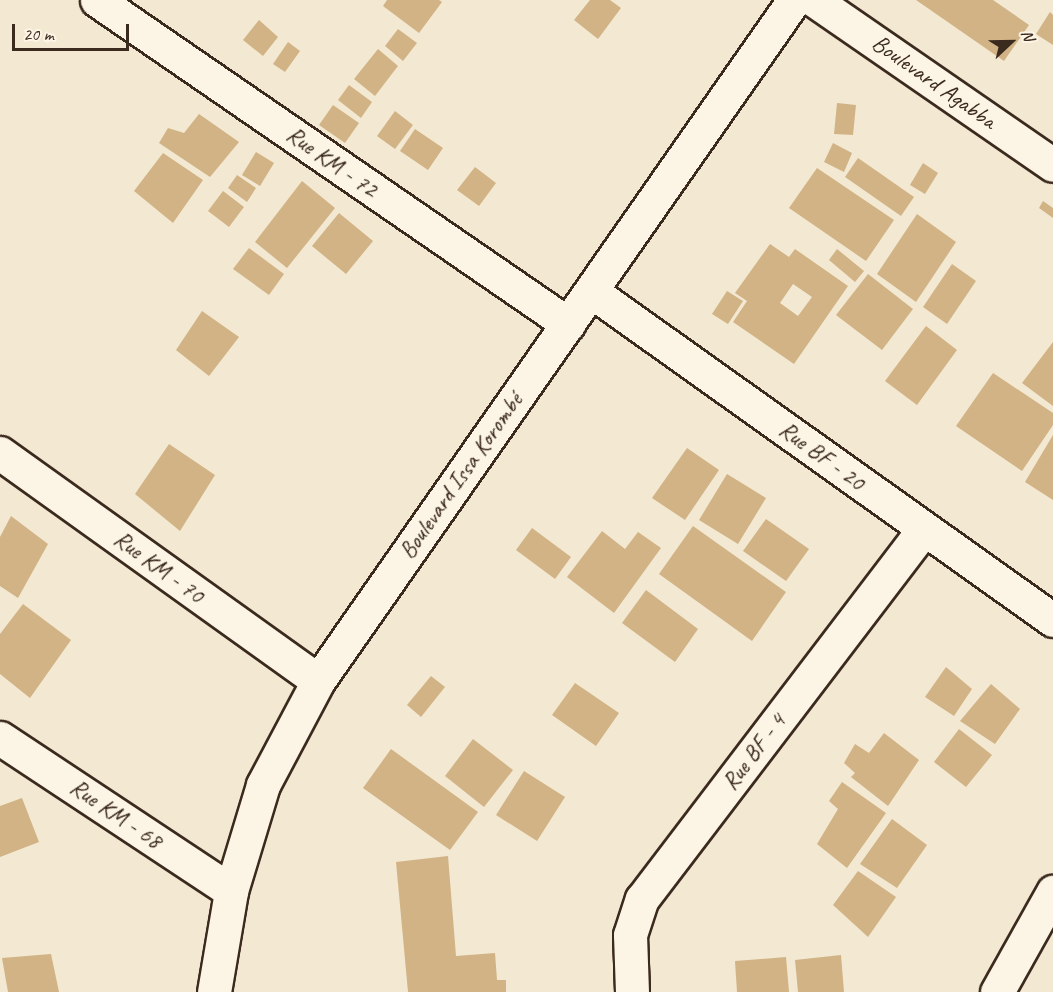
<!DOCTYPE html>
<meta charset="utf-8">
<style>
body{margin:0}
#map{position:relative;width:1053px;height:992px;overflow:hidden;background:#f3e8d2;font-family:Caveat,sans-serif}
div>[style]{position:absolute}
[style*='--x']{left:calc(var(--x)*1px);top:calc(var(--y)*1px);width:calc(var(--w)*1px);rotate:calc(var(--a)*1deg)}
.building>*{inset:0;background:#d1b385}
.roads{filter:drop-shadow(2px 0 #3b2a1e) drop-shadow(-2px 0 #3b2a1e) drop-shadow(0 2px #3b2a1e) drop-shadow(0 -2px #3b2a1e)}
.street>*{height:33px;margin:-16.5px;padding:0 16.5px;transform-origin:16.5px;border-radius:16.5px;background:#fcf5e5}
.secondary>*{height:33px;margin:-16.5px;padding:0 16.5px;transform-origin:16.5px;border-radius:16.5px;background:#fcf5e5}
span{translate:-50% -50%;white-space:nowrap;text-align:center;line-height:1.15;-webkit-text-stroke:4.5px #fcf5e5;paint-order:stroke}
.street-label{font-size:24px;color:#3b2a1e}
.north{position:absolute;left:981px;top:12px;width:60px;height:60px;-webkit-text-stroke:4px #fcf5e5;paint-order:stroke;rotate:68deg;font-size:16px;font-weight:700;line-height:24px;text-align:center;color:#3b2a1e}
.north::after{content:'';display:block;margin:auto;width:21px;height:27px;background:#3b2a1e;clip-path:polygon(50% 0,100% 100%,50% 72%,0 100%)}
.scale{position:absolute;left:12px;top:24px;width:117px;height:27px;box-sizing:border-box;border:3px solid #3b2a1e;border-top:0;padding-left:8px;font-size:18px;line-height:21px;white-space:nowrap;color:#3b2a1e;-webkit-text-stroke:4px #fcf5e5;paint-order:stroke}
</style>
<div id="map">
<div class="building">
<div style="clip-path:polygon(387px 0,439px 0,442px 2px,419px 33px,383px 6px)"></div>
<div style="clip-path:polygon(590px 0,610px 0,621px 8px,598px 39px,574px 20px)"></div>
<div style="clip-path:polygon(916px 0,993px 0,1029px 25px,1004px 61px)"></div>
<div style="clip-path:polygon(1050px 12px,1053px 15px,1053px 45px,1036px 34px)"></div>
<div style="clip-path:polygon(259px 20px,278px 37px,263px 56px,243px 40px)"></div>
<div style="clip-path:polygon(398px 29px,417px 43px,403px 61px,385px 46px)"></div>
<div style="clip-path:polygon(288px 42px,300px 51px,285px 72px,273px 64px)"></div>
<div style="clip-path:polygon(378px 49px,398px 66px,375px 96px,354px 79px)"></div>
<div style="clip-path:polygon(349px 85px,372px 102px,361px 118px,338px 100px)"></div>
<div style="clip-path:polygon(837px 103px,856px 105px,853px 135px,834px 134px)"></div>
<div style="clip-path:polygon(333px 105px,359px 123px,345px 143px,319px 125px)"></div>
<div style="clip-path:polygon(395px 111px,413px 125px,395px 149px,377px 136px)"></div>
<div style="clip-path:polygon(199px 114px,239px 142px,210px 177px,159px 143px,168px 128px,184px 133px)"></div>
<div style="clip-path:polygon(415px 129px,443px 148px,428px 170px,400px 151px)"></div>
<div style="clip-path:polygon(833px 143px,852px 153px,844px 172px,824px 162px)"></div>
<div style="clip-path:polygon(256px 152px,274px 163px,260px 186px,242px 175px)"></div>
<div style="clip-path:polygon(163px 153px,203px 180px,173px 223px,134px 191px)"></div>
<div style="clip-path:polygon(858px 158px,914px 197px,901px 216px,845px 177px)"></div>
<div style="clip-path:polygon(923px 163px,938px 173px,925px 194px,910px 185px)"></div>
<div style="clip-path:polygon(475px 167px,496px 183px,479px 206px,457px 190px)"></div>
<div style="clip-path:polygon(817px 168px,894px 220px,866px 261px,789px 208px)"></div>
<div style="clip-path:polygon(237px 175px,256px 188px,247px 202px,228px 188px)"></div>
<div style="clip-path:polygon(302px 181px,335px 208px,287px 268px,255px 242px)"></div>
<div style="clip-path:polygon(223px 191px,244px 207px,229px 227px,208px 211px)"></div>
<div style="clip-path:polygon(1043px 201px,1053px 208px,1053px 218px,1039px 208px)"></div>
<div style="clip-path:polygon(339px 213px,373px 241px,346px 274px,312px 246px)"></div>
<div style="clip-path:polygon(917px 214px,956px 242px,916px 302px,877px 274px)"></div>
<div style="clip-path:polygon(evenodd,770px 244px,789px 257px,795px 249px,848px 286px,794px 364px,733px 322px,747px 301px,735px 293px,770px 244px,793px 284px,812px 297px,798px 316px,780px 303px,793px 284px)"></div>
<div style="clip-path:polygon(249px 248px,284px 274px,269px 295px,233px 269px)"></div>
<div style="clip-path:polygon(837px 249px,864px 271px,855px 282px,829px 260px)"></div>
<div style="clip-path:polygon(952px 264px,976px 281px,947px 324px,923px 307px)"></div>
<div style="clip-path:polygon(868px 274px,913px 309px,882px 350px,836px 315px)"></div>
<div style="clip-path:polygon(727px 291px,743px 301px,728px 324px,712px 314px)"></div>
<div style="clip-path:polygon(202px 311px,239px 337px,209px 376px,176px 350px)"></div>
<div style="clip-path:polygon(926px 326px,957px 350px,917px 405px,885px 381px)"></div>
<div style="clip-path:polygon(1053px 342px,1053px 406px,1022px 383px)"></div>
<div style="clip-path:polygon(993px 373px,1053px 413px,1053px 425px,1022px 471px,956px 426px)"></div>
<div style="clip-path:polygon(1053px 435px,1053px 500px,1025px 482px)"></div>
<div style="clip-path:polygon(169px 444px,215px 475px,180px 531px,135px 494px)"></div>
<div style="clip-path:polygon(687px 448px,719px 470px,685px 520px,652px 498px)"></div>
<div style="clip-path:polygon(727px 474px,766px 498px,738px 544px,699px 520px)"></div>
<div style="clip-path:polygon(11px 516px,48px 544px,18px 598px,0 586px,0 537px)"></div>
<div style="clip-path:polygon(766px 519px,809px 549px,786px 581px,743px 551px)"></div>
<div style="clip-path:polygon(693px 526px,786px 592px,752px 641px,659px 574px)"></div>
<div style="clip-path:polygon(532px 528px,571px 557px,555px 579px,516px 550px)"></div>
<div style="clip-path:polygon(602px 531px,625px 549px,638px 532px,661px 548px,614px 613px,567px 577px)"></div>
<div style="clip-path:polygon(646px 590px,698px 629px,675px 662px,622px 623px)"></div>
<div style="clip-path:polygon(23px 604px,71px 640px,30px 698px,0 674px,0 634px)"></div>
<div style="clip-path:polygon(946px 667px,972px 689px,954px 716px,925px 697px)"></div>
<div style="clip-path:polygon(431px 676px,445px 687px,421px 717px,407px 705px)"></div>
<div style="clip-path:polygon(575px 683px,619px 713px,596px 746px,552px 715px)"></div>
<div style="clip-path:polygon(991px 684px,1020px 709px,995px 744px,960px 721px)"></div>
<div style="clip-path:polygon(959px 729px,992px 755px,966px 787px,934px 762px)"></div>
<div style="clip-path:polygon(884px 733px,919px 760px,888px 806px,851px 777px,855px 773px,844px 763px,855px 744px,869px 753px)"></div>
<div style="clip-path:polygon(473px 739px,513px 770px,484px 807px,445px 776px)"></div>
<div style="clip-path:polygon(391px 749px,478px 812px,450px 850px,363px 788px)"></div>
<div style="clip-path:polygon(524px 771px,565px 797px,537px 841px,496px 815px)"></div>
<div style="clip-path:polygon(842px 782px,886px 813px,847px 868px,817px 844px,838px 809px,829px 801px)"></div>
<div style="clip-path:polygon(22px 798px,39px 842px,0 857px,0 806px)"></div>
<div style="clip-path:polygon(892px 819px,927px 845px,897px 888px,860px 864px)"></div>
<div style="clip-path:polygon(448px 856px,456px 956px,495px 953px,497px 980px,506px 980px,506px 992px,408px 992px,396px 862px)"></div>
<div style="clip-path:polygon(858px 871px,896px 897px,868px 937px,833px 905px)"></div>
<div style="clip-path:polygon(51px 954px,59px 992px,8px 992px,2px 958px)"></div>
<div style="clip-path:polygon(841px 955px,844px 992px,798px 992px,795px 960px)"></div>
<div style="clip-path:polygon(786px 957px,789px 992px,737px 992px,735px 961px)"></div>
</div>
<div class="roads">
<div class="street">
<div style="--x:97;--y:0;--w:572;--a:34.52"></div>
<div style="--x:591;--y:291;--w:567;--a:35.46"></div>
<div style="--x:0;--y:453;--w:391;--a:35.6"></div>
<div style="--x:0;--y:738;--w:277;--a:33.5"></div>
<div style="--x:632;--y:992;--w:57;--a:-92"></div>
<div style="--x:630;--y:935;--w:38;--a:-72"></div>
<div style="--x:642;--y:899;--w:465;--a:-52.7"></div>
<div style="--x:997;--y:992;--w:115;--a:-60.8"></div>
</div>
<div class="secondary">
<div style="--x:814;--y:0;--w:290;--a:34.6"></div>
<div style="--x:214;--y:992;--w:102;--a:-80.4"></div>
<div style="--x:231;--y:891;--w:111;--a:-73.2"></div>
<div style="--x:263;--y:785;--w:118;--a:-62.1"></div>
<div style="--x:318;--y:681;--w:831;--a:-55.05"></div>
</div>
</div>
<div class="street-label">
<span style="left:934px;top:82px;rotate:35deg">Boulevard Agabba</span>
<span style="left:332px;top:162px;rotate:35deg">Rue KM - 72</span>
<span style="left:822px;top:456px;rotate:36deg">Rue BF - 20</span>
<span style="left:461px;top:476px;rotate:-55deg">Boulevard Issa Korombé</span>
<span style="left:159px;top:567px;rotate:36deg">Rue KM - 70</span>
<span style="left:754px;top:752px;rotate:-53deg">Rue BF - 4</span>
<span style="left:116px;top:814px;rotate:34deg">Rue KM - 68</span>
</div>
<div class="north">N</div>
<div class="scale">20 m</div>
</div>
